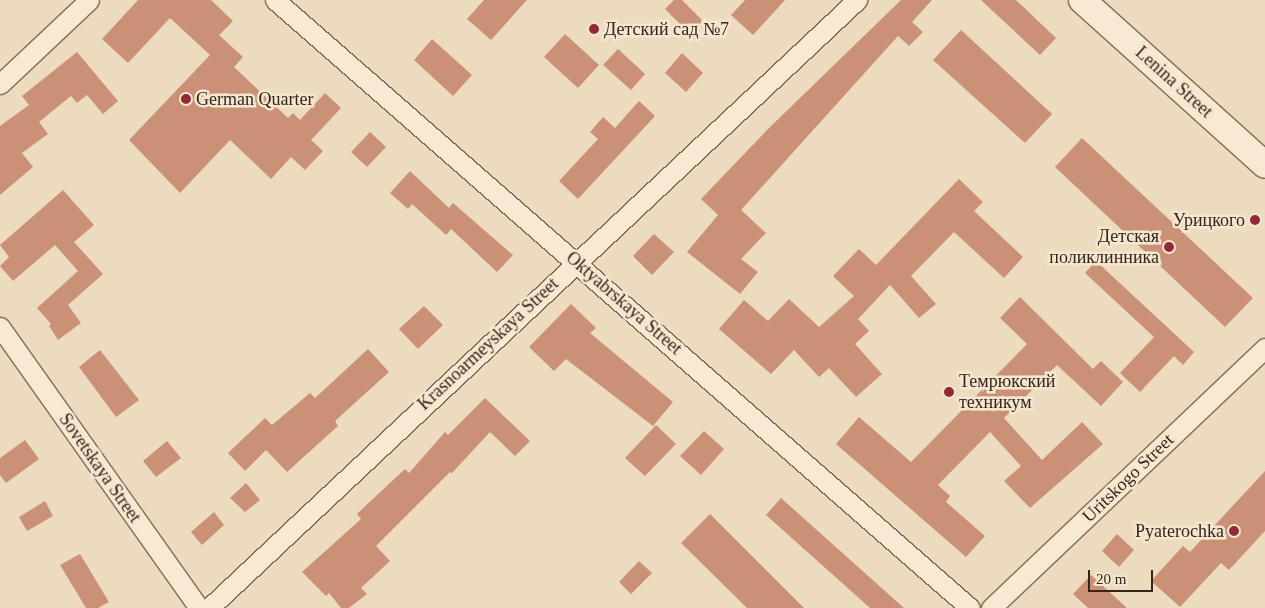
<!DOCTYPE html>
<meta charset="utf-8">
<style>
body{margin:0}
#map{position:relative;width:1265px;height:608px;overflow:hidden;background:#eddbc0;font-family:Georgia,serif}
div>[style]{position:absolute}
[style*='--x']{left:calc(var(--x)*1px);top:calc(var(--y)*1px);width:calc(var(--w)*1px);rotate:calc(var(--a)*1deg)}
.building>*{inset:0;background:#ca9176}
.roads{filter:drop-shadow(1px 0 #856c58) drop-shadow(-1px 0 #856c58) drop-shadow(0 1px #856c58) drop-shadow(0 -1px #856c58)}
.street>*{height:19px;margin:-9.5px;padding:0 9.5px;transform-origin:9.5px;border-radius:9.5px;background:#f8e9d2}
.secondary>*{height:26px;margin:-13px;padding:0 13px;transform-origin:13px;border-radius:13px;background:#f8e9d2}
.dots>*{width:14px;height:14px;translate:-50% -50%;box-sizing:border-box;border:2px solid #f4e6cf;border-radius:50%}
span{translate:-50% -50%;white-space:nowrap;text-align:center;line-height:1.15;-webkit-text-stroke:5px #f4e6cf;paint-order:stroke}
.poi-label{font-size:18px;color:#35261c}
.left{translate:0 -50%;text-align:left}
.right{translate:-100% -50%;text-align:right}
.street-label{font-size:18px;color:#35261c}
.scale{position:absolute;left:1088px;top:570px;width:65px;height:22px;box-sizing:border-box;border:2px solid #35261c;border-top:0;padding-left:6px;font-size:15px;line-height:18px;white-space:nowrap;color:#35261c;-webkit-text-stroke:4px #f4e6cf;paint-order:stroke}
</style>
<div id="map">
<div class="building">
<div style="clip-path:polygon(138px 0,211px 0,233px 21px,219px 35px,243px 57px,234px 67px,288px 118px,293px 113px,300px 120px,325px 93px,341px 108px,311px 140px,323px 151px,305px 170px,291px 157px,271px 179px,230px 140px,180px 193px,129px 140px,210px 55px,170px 18px,128px 63px,102px 39px)"></div>
<div style="clip-path:polygon(484px 0,527px 0,491px 40px,467px 19px)"></div>
<div style="clip-path:polygon(674px 0,682px 0,703px 21px,690px 34px,665px 9px)"></div>
<div style="clip-path:polygon(745px 0,785px 0,753px 35px,731px 15px)"></div>
<div style="clip-path:polygon(901px 0,932px 0,912px 22px,923px 32px,909px 46px,898px 36px,741px 210px,766px 233px,741px 259px,758px 272px,740px 294px,687px 252px,718px 215px,701px 199px,768px 129px)"></div>
<div style="clip-path:polygon(981px 0,1016px 0,1056px 38px,1040px 55px)"></div>
<div style="clip-path:polygon(961px 30px,1052px 114px,1025px 143px,933px 60px)"></div>
<div style="clip-path:polygon(565px 34px,599px 65px,578px 88px,544px 57px)"></div>
<div style="clip-path:polygon(432px 39px,472px 75px,453px 96px,414px 60px)"></div>
<div style="clip-path:polygon(618px 49px,645px 74px,631px 90px,603px 65px)"></div>
<div style="clip-path:polygon(77px 52px,118px 101px,103px 114px,87px 95px,77px 103px,71px 96px,39px 122px,48px 134px,22px 153px,33px 167px,0 195px,0 126px,29px 105px,22px 96px)"></div>
<div style="clip-path:polygon(682px 53px,703px 73px,686px 92px,665px 73px)"></div>
<div style="clip-path:polygon(639px 101px,655px 116px,578px 199px,559px 181px,598px 139px,590px 132px,603px 117px,615px 128px)"></div>
<div style="clip-path:polygon(370px 132px,386px 147px,367px 167px,351px 152px)"></div>
<div style="clip-path:polygon(1082px 138px,1253px 298px,1225px 327px,1055px 167px)"></div>
<div style="clip-path:polygon(410px 171px,449px 208px,453px 203px,513px 255px,497px 272px,451px 229px,446px 235px,412px 204px,408px 209px,390px 193px)"></div>
<div style="clip-path:polygon(959px 179px,983px 202px,974px 211px,1023px 257px,1004px 278px,954px 232px,911px 276px,936px 304px,919px 318px,890px 285px,858px 319px,869px 331px,855px 344px,882px 374px,856px 397px,829px 368px,819px 377px,794px 350px,771px 374px,719px 329px,744px 300px,768px 321px,789px 299px,819px 327px,854px 296px,833px 276px,859px 249px,876px 265px)"></div>
<div style="clip-path:polygon(63px 190px,94px 225px,74px 242px,103px 274px,68px 305px,81px 323px,58px 340px,49px 326px,51px 324px,37px 308px,78px 271px,55px 245px,13px 281px,0 266px,9px 257px,0 245px)"></div>
<div style="clip-path:polygon(654px 234px,674px 252px,652px 275px,633px 256px)"></div>
<div style="clip-path:polygon(1096px 261px,1194px 352px,1183px 365px,1174px 356px,1140px 392px,1120px 373px,1154px 337px,1085px 273px)"></div>
<div style="clip-path:polygon(1020px 297px,1093px 369px,1101px 361px,1123px 382px,1101px 406px,1057px 365px,1004px 418px,1042px 460px,1082px 422px,1103px 444px,1030px 508px,1004px 481px,1021px 466px,990px 432px,938px 485px,950px 496px,946px 502px,985px 536px,966px 557px,836px 444px,859px 417px,911px 462px,1027px 344px,1000px 318px)"></div>
<div style="clip-path:polygon(571px 304px,596px 328px,590px 333px,673px 402px,653px 426px,566px 359px,554px 371px,529px 347px)"></div>
<div style="clip-path:polygon(424px 306px,443px 325px,418px 349px,399px 329px)"></div>
<div style="clip-path:polygon(368px 349px,389px 372px,335px 421px,338px 426px,287px 472px,266px 450px,245px 471px,228px 453px,265px 418px,272px 425px,310px 393px,315px 398px)"></div>
<div style="clip-path:polygon(100px 350px,139px 400px,116px 417px,79px 367px)"></div>
<div style="clip-path:polygon(485px 398px,530px 441px,515px 456px,490px 432px,452px 473px,450px 472px,376px 546px,390px 561px,361px 588px,367px 594px,349px 608px,341px 608px,329px 593px,326px 596px,302px 572px,361px 519px,357px 514px,376px 496px,405px 469px,409px 473px,445px 432px,448px 435px)"></div>
<div style="clip-path:polygon(656px 425px,676px 444px,645px 476px,625px 458px)"></div>
<div style="clip-path:polygon(704px 431px,724px 449px,701px 475px,680px 456px)"></div>
<div style="clip-path:polygon(25px 440px,39px 459px,6px 483px,0 475px,0 458px)"></div>
<div style="clip-path:polygon(167px 441px,181px 458px,156px 477px,143px 461px)"></div>
<div style="clip-path:polygon(1265px 471px,1265px 531px,1229px 570px,1221px 563px,1180px 607px,1151px 581px,1183px 546px,1190px 552px)"></div>
<div style="clip-path:polygon(246px 483px,260px 500px,245px 512px,230px 498px)"></div>
<div style="clip-path:polygon(781px 498px,904px 608px,870px 608px,766px 515px)"></div>
<div style="clip-path:polygon(45px 501px,53px 516px,27px 531px,19px 517px)"></div>
<div style="clip-path:polygon(214px 512px,224px 525px,202px 545px,191px 532px)"></div>
<div style="clip-path:polygon(710px 514px,804px 608px,747px 608px,681px 543px)"></div>
<div style="clip-path:polygon(1117px 534px,1134px 550px,1119px 567px,1102px 551px)"></div>
<div style="clip-path:polygon(80px 554px,109px 602px,98px 608px,86px 608px,60px 565px)"></div>
<div style="clip-path:polygon(639px 561px,652px 573px,631px 594px,619px 582px)"></div>
<div style="clip-path:polygon(1091px 575px,1127px 608px,1088px 608px,1073px 594px)"></div>
</div>
<div class="roads">
<div class="street">
<div style="--x:275;--y:0;--w:923;--a:41.18"></div>
<div style="--x:0;--y:84;--w:122;--a:-43.3"></div>
<div style="--x:0;--y:327;--w:344;--a:54.7"></div>
<div style="--x:209;--y:608;--w:889;--a:-43.18"></div>
<div style="--x:991;--y:608;--w:378;--a:-43.5"></div>
</div>
<div class="secondary">
<div style="--x:1082;--y:0;--w:246;--a:42"></div>
</div>
</div>
<div class="dots">
<div style="left:594px;top:29px;background:#932934"></div>
<div style="left:186px;top:99px;background:#932934"></div>
<div style="left:1255px;top:220px;background:#932934"></div>
<div style="left:1169px;top:247px;background:#932934"></div>
<div style="left:949px;top:392px;background:#932934"></div>
<div style="left:1234px;top:531px;background:#932934"></div>
</div>
<div class="poi-label">
<span class="left" style="left:604px;top:29px">Детский сад №7</span>
<span class="left" style="left:196px;top:99px">German Quarter</span>
<span class="right" style="left:1245px;top:220px">Урицкого</span>
<span class="right" style="left:1159px;top:247px">Детская<br>поликлинника</span>
<span class="left" style="left:959px;top:392px">Темрюкский<br>техникум</span>
<span class="right" style="left:1224px;top:531px">Pyaterochka</span>
</div>
<div class="street-label">
<span style="left:1174px;top:82px;rotate:42deg">Lenina Street</span>
<span style="left:624px;top:303px;rotate:41deg">Oktyabrskaya Street</span>
<span style="left:488px;top:344px;rotate:-43deg">Krasnoarmeyskaya Street</span>
<span style="left:100px;top:468px;rotate:55deg">Sovetskaya Street</span>
<span style="left:1128px;top:478px;rotate:-44deg">Uritskogo Street</span>
</div>
<div class="scale">20 m</div>
</div>
